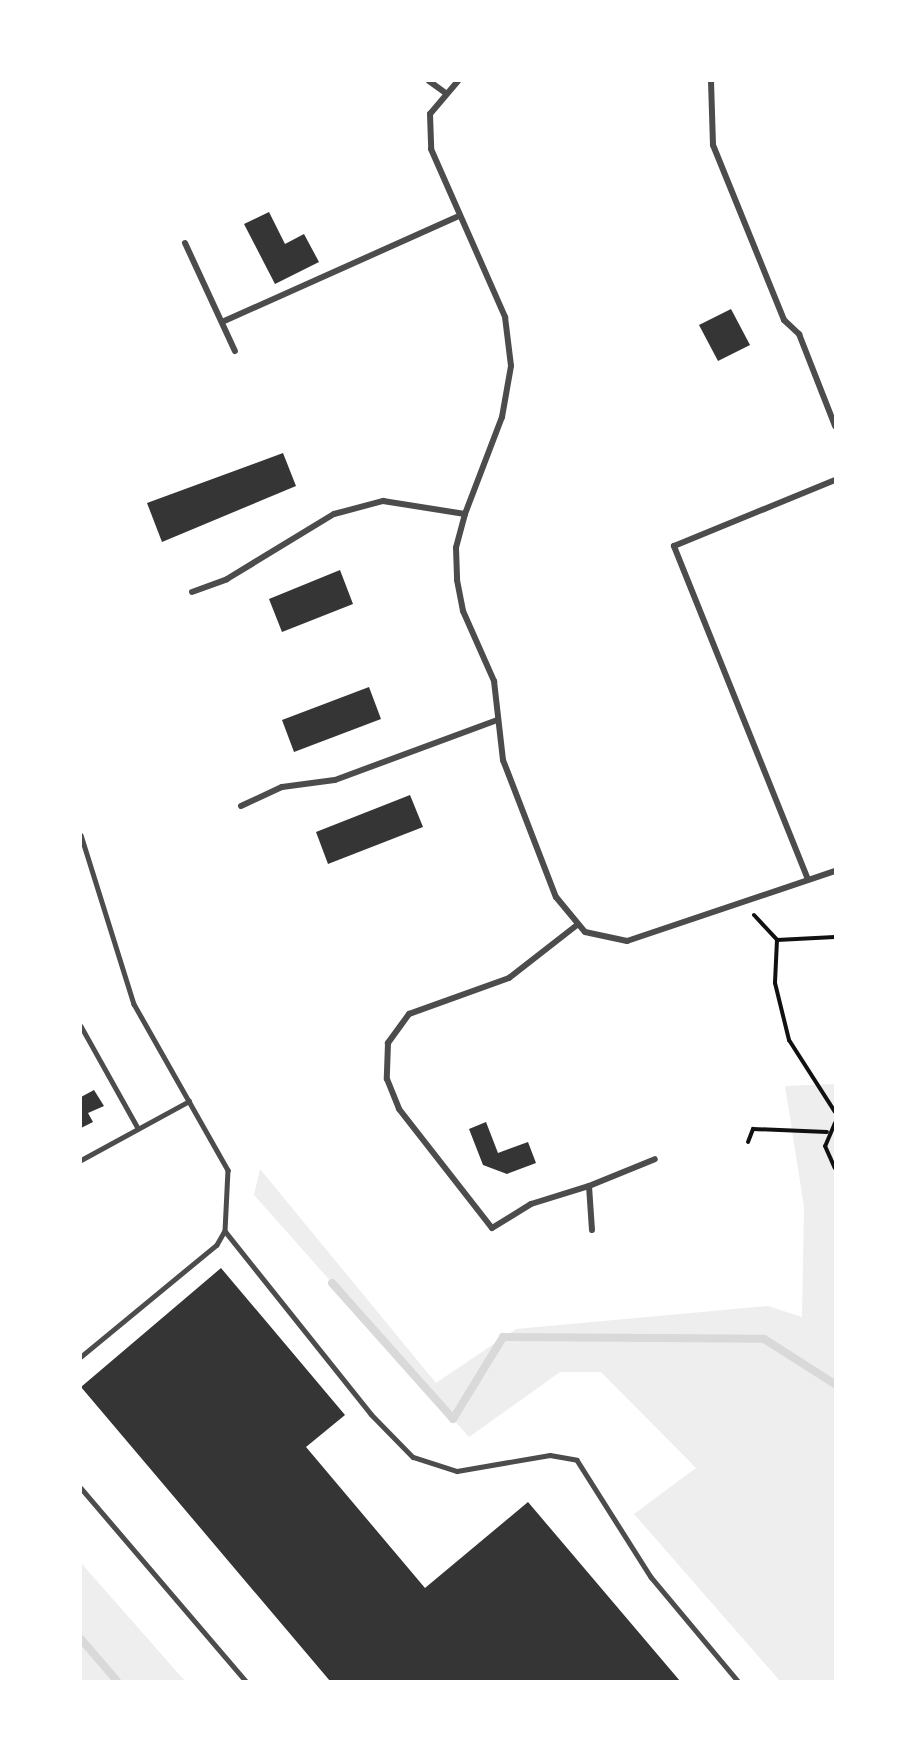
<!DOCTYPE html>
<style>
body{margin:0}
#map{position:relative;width:916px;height:1762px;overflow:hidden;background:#fff;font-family:Quicksand,sans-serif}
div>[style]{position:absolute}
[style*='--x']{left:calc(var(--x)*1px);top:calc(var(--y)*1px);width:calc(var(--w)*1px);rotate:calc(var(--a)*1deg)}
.green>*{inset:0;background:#eee}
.stream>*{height:8px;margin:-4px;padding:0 4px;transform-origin:4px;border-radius:4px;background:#d9d9d9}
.building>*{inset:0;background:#353535}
.path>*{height:4px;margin:-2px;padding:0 2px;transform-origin:2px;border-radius:2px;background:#111}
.service>*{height:4.5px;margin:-2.25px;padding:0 2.25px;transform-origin:2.25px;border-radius:2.25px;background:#4c4c4c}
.minor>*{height:6px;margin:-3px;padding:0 3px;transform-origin:3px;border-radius:3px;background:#4c4c4c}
span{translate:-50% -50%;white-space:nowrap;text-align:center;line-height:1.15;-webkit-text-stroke:4.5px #fff;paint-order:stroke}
.frame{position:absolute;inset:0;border:82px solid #fff;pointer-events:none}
</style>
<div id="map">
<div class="green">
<div style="clip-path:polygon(835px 1084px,835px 1681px,780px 1681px,634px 1514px,696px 1468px,601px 1372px,560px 1372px,469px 1437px,254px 1195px,260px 1169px,436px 1383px,516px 1329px,768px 1306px,802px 1317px,804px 1207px,785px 1086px)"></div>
<div style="clip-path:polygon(81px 1563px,185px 1681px,81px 1681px)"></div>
</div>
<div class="stream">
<div style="--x:332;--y:1283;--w:182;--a:48.3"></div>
<div style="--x:453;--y:1419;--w:96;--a:-58.6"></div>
<div style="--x:503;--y:1337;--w:261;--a:0.4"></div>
<div style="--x:764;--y:1339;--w:84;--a:32.4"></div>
<div style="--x:81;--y:1639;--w:55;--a:49.4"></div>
</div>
<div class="building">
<div style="clip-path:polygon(269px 212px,285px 244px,304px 234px,319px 262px,275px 284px,244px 224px)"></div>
<div style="clip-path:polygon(731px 309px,750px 345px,718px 361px,699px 325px)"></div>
<div style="clip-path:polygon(283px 453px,296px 486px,162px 542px,147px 503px)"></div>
<div style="clip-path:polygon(340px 570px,353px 604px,282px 632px,269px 599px)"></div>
<div style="clip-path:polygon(369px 687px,381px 719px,294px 752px,282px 720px)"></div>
<div style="clip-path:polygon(410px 795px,423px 827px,328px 864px,316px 832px)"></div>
<div style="clip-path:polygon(94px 1090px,104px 1106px,88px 1113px,93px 1122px,81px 1128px,81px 1097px)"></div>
<div style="clip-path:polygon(486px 1122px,498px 1153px,528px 1142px,536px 1163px,507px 1174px,483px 1165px,469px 1129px)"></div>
<div style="clip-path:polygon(221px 1268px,345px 1415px,306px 1447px,425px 1588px,528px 1502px,680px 1681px,330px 1681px,81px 1387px)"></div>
</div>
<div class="path">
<div style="--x:754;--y:915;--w:34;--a:47"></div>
<div style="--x:777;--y:940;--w:58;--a:-3"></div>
<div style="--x:777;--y:940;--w:43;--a:92.7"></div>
<div style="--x:775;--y:983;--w:59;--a:76.2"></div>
<div style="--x:789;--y:1040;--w:85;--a:57.4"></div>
<div style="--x:835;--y:1123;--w:25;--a:113"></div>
<div style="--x:825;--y:1146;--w:24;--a:66"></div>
<div style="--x:748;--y:1142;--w:14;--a:-69"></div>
<div style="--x:753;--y:1129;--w:74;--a:2.3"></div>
</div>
<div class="service">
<div style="--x:81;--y:835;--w:177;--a:72.6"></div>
<div style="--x:134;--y:1004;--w:191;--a:60.5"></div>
<div style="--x:228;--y:1170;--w:61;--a:92.8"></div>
<div style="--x:225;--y:1231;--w:16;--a:120"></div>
<div style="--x:217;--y:1245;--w:176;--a:140.5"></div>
<div style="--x:81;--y:1026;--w:117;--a:60.8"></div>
<div style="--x:81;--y:1160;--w:123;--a:-28.6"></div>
<div style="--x:225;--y:1231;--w:234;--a:51.4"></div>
<div style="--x:371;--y:1414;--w:60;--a:45.7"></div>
<div style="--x:413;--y:1457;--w:46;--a:17.7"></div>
<div style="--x:457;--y:1471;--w:94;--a:-9.8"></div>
<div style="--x:550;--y:1455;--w:27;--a:10"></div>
<div style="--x:577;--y:1460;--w:138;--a:57.7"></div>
<div style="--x:651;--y:1577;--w:136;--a:50.1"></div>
<div style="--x:81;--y:1488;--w:254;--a:49.5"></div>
</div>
<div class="minor">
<div style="--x:429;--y:81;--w:19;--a:36"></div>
<div style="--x:458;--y:81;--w:43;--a:130.3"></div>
<div style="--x:430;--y:114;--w:35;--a:88"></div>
<div style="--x:431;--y:149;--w:184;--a:66.2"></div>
<div style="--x:505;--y:317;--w:49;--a:83"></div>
<div style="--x:511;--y:366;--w:52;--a:100"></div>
<div style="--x:502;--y:417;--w:104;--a:110.9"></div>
<div style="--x:465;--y:514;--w:35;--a:105"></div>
<div style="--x:456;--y:548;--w:32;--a:88"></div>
<div style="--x:457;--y:580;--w:32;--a:79"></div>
<div style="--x:463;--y:611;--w:77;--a:66.1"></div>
<div style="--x:494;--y:681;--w:80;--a:83.5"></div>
<div style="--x:503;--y:760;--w:147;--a:68.9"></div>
<div style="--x:556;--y:897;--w:45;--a:50.4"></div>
<div style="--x:585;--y:932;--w:43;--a:12.1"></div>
<div style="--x:627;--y:941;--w:219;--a:-18.6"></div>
<div style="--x:711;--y:81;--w:64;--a:88.2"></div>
<div style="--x:713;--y:145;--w:189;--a:67.9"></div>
<div style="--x:784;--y:320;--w:21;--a:43"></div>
<div style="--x:799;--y:334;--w:99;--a:68.6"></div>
<div style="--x:185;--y:243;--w:119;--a:65.2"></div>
<div style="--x:222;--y:322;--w:257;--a:-24.1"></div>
<div style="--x:192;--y:592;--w:37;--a:-20"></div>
<div style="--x:227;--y:579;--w:125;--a:-31.3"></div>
<div style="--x:334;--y:514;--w:51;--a:-14.9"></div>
<div style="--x:383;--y:501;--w:83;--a:9"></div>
<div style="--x:241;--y:806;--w:45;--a:-24.9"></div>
<div style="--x:282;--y:787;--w:53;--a:-7.5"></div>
<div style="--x:335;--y:780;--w:173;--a:-20.3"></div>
<div style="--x:807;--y:877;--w:357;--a:-111.9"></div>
<div style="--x:674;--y:546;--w:174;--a:-22.3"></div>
<div style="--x:577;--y:925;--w:86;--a:142.1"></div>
<div style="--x:509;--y:978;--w:106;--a:160.2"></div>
<div style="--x:409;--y:1014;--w:36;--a:126"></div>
<div style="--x:388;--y:1043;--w:36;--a:92"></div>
<div style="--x:387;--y:1079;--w:32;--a:68"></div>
<div style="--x:399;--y:1109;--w:151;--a:52"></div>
<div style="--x:492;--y:1228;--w:46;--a:-31.6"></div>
<div style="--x:531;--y:1204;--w:61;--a:-17.2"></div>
<div style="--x:592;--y:1230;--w:44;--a:-93.9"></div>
<div style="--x:589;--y:1186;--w:71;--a:-22.2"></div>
</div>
<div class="frame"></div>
</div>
